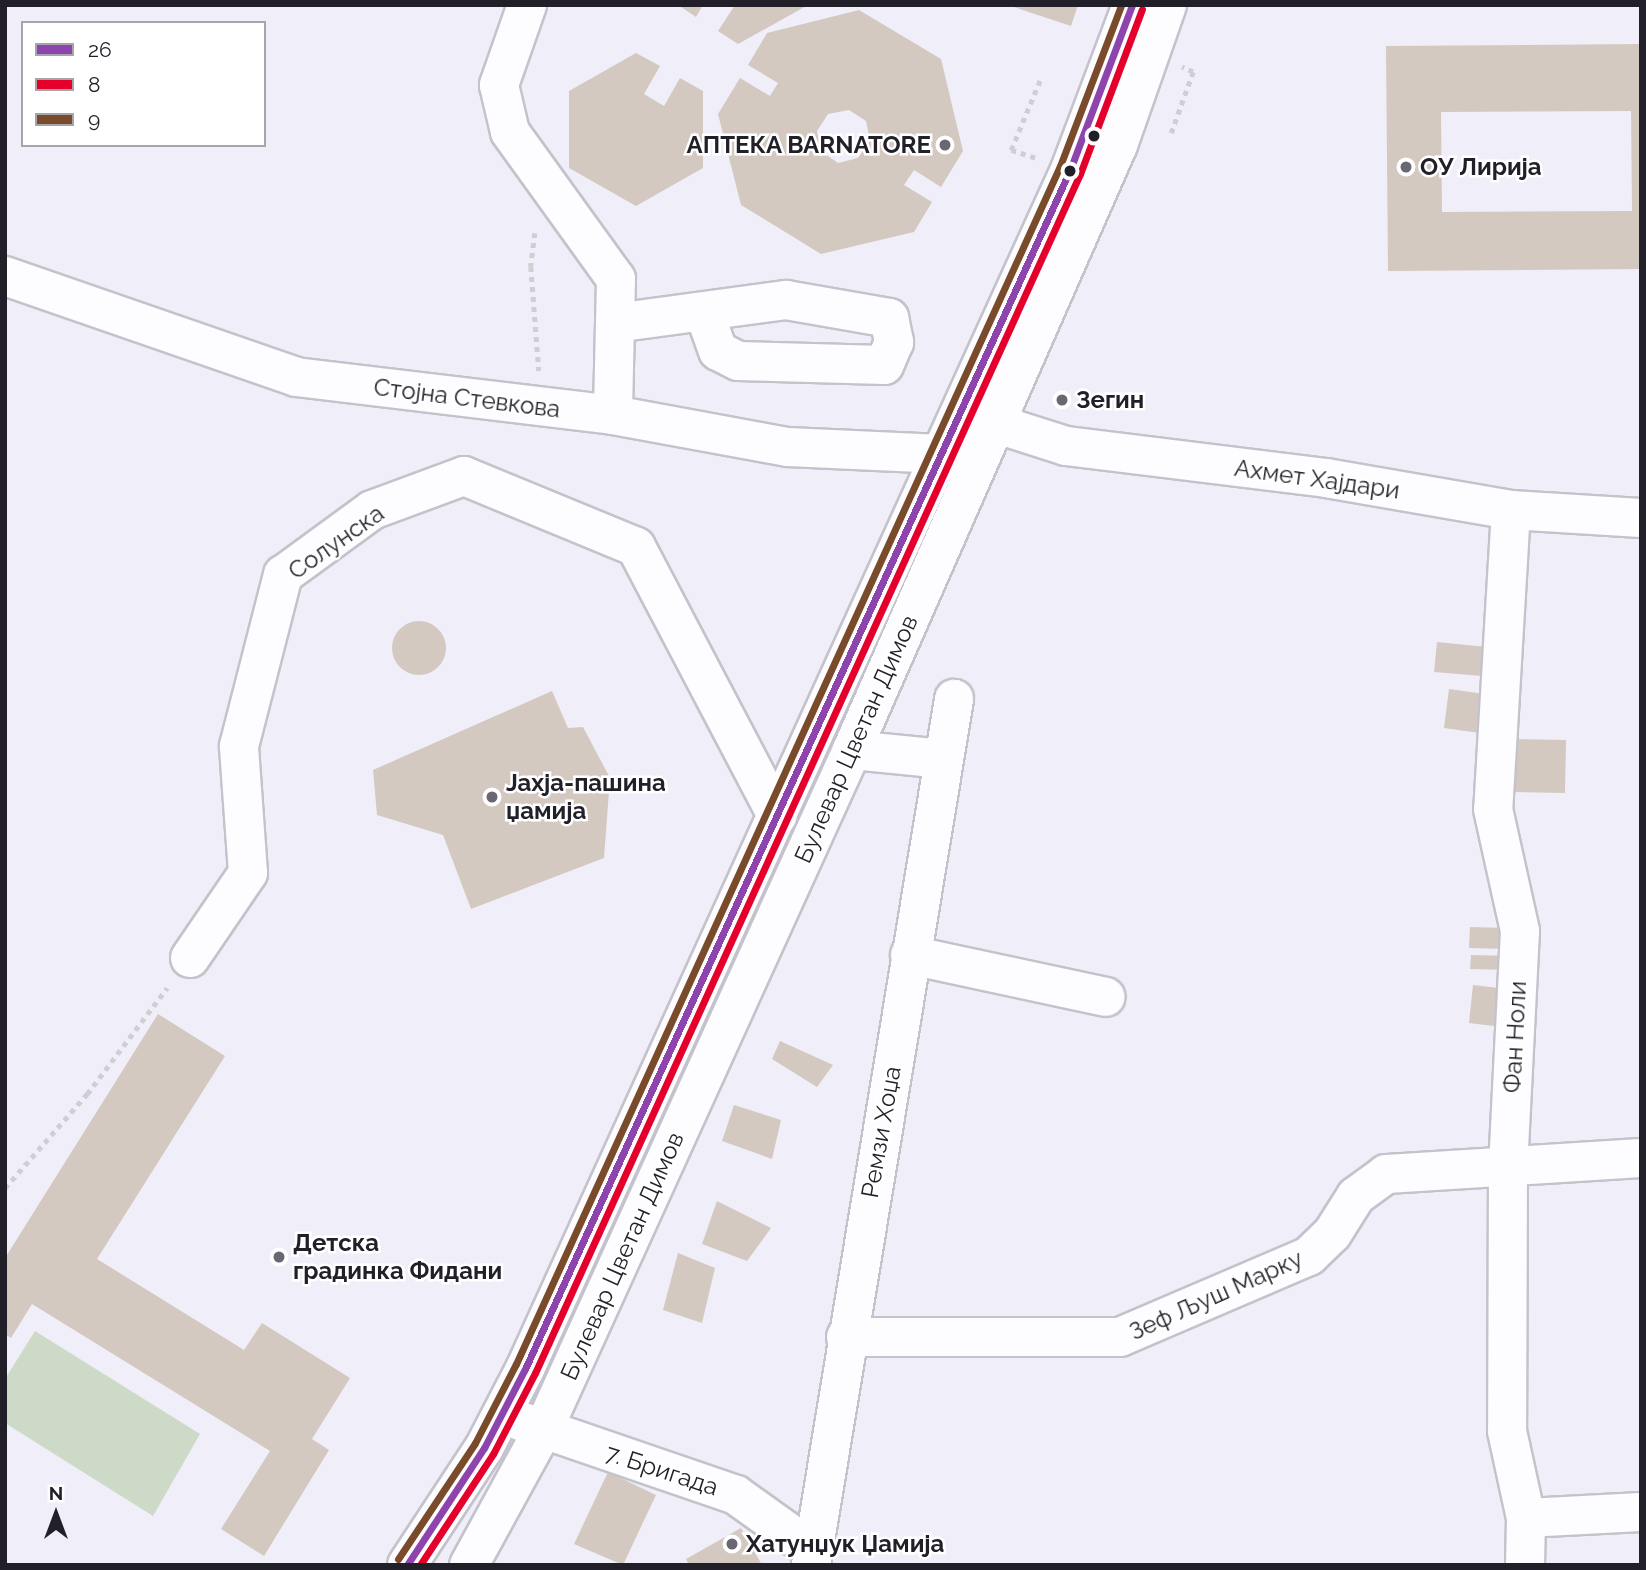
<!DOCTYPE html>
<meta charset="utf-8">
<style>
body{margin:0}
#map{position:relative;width:1646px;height:1570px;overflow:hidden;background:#f0eef8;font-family:Raleway,sans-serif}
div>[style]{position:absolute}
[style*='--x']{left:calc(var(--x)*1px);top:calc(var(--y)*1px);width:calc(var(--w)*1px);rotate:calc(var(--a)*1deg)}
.green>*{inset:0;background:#cddac7}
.building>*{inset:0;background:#d3c9c0}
.round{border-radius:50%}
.path>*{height:4.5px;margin-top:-2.25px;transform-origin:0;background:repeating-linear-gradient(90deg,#cfced2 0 5px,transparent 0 10px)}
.roads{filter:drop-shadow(2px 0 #c4c2cb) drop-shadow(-2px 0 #c4c2cb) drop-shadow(0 2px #c4c2cb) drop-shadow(0 -2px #c4c2cb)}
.minor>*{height:38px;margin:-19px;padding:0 19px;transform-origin:19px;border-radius:19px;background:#fdfcfe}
.bus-1>*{height:7px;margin:-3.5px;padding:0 3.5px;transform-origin:3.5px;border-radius:3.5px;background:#8e44ad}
.bus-2>*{height:7px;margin:-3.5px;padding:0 3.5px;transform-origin:3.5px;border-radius:3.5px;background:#e4002b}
.bus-3>*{height:7px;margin:-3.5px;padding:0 3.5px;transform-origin:3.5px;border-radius:3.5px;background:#7a4b2a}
.dots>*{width:19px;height:19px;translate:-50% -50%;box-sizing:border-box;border:4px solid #fff;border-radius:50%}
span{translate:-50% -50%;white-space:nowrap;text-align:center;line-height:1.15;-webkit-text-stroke:5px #fff;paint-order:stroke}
.poi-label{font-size:24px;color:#211f28;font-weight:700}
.right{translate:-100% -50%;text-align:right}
.left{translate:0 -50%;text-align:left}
.street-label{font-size:24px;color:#211f28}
.frame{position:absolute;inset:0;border:7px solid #211f28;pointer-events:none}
.legend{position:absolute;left:21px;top:21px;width:245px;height:126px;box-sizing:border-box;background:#fff;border:2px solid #a6a5a9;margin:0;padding:9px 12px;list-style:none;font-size:21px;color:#211f28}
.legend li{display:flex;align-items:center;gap:14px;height:35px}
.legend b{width:35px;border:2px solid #a6a5a9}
.north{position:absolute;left:21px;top:1479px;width:70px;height:70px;-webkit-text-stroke:5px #fff;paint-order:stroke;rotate:0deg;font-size:19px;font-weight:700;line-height:28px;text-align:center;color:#211f28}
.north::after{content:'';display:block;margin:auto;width:24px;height:32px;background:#211f28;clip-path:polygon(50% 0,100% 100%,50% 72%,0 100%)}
</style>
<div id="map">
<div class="green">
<div style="clip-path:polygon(35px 1331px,200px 1434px,153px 1516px,5px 1423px,5px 1379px)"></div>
</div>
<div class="building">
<div style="clip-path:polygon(678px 5px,703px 5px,696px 17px)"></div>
<div style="clip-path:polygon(735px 5px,808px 5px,738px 44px,718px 31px)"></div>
<div style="clip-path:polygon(1008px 5px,1078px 5px,1071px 26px)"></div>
<div style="clip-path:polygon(evenodd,859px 10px,941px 59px,963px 151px,941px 187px,914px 170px,904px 185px,932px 202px,914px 232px,821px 254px,741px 205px,718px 114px,740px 78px,770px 96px,778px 83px,748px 65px,767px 33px,859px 10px,849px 110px,866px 121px,870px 141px,858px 158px,838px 163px,821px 151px,817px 131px,828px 114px,849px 110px)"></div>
<div style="clip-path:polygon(evenodd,1641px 44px,1641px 269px,1388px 271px,1386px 46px,1641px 44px,1631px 111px,1632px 211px,1442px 212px,1441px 112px,1631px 111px)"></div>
<div style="clip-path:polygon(636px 53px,660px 66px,644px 94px,664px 106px,680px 78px,703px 91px,703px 168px,636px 206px,569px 168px,569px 91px)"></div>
<div class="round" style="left:392px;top:621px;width:54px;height:54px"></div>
<div style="clip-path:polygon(1437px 642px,1497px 648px,1494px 677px,1434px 672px)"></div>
<div style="clip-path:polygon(1449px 689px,1492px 695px,1487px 734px,1444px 728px)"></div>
<div style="clip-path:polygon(552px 691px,568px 728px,583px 727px,610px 778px,604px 858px,471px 909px,443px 835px,377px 815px,373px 770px)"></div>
<div style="clip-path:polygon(1515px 739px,1566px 740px,1565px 793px,1515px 792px)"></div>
<div style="clip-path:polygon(1470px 927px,1507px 928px,1506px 949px,1469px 948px)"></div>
<div style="clip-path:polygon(1471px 955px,1509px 956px,1509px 970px,1470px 969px)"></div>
<div style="clip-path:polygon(1473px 985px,1507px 989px,1502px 1027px,1469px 1023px)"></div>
<div style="clip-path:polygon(158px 1014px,225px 1056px,97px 1259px,244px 1350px,262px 1323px,350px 1378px,312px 1439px,329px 1450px,264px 1556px,221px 1529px,270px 1451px,32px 1304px,11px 1338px,5px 1334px,5px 1258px)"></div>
<div style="clip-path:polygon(780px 1041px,833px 1065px,817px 1087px,772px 1059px)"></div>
<div style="clip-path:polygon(734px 1105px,781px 1120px,772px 1159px,722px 1141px)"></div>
<div style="clip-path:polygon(717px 1201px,771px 1228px,747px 1261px,702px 1244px)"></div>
<div style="clip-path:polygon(678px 1253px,715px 1268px,702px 1323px,663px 1310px)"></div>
<div style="clip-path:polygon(608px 1472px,656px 1495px,623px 1565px,574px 1544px)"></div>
<div style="clip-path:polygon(741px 1528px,762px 1565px,689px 1565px,686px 1559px)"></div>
</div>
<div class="path">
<div style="--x:1171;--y:133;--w:65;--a:-70.2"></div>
<div style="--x:1193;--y:72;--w:12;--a:-156"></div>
<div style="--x:1035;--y:158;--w:25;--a:-162"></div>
<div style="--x:1011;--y:150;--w:78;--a:-67.4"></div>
<div style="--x:535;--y:233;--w:34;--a:97"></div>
<div style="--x:531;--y:267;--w:104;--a:85.6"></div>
<div style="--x:5;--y:1188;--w:125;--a:-48.9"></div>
<div style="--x:87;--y:1094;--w:133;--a:-53"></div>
</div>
<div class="roads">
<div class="minor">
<div style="--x:527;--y:5;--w:85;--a:109.3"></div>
<div style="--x:499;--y:85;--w:48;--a:76.8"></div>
<div style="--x:510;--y:132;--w:181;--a:54.2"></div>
<div style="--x:616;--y:279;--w:136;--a:91.3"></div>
<div style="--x:5;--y:276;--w:308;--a:19.1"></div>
<div style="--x:296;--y:377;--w:319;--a:6.8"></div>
<div style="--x:613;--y:415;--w:178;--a:10.4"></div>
<div style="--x:788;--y:447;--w:154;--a:2.6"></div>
<div style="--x:615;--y:323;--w:173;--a:-7.7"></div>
<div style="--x:786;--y:300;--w:105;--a:9.9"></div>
<div style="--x:889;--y:318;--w:25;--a:78"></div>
<div style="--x:894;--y:342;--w:25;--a:113"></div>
<div style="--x:884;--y:365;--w:146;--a:-178.4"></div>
<div style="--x:738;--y:361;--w:22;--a:-153"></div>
<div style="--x:718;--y:351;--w:41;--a:-109.7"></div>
<div style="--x:997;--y:424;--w:72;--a:17.7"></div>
<div style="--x:1066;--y:446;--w:262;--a:7"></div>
<div style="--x:1326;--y:478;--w:188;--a:9.8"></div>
<div style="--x:1511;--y:510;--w:130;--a:3.5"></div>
<div style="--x:1511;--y:510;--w:300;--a:93.4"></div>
<div style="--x:1493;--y:809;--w:125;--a:77.5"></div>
<div style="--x:1520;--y:931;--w:238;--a:92.9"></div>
<div style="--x:1508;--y:1169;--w:262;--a:90.2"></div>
<div style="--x:1507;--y:1431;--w:89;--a:77.7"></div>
<div style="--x:1526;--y:1518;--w:47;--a:91.2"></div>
<div style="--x:852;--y:750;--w:91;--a:5.6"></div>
<div style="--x:910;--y:955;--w:200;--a:12.1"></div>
<div style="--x:190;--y:958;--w:103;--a:-55.7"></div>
<div style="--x:248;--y:873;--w:127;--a:-94.1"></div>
<div style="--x:239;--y:746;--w:177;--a:-75.6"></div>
<div style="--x:283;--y:575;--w:110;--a:-36.1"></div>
<div style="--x:372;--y:510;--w:98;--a:-20.3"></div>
<div style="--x:464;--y:476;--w:186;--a:22.4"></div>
<div style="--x:636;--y:547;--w:304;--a:62.3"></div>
<div style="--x:846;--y:1337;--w:274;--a:0"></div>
<div style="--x:1120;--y:1337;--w:206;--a:-23.2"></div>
<div style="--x:1309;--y:1256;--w:32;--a:-44"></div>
<div style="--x:1332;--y:1234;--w:45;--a:-57.7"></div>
<div style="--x:1356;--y:1196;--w:37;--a:-36"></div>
<div style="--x:1386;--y:1174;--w:256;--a:-3.6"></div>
<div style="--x:520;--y:1421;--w:228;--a:18.9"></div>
<div style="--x:736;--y:1495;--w:91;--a:35.6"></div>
<div style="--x:1526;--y:1518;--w:115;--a:-3"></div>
<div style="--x:407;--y:1565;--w:140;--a:-56.7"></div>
<div style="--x:484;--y:1448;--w:89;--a:-62.6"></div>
<div style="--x:525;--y:1369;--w:1317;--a:-65.56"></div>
<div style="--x:1070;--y:170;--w:176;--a:-69.4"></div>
<div style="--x:469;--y:1565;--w:154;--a:-61.3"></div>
<div style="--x:543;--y:1430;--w:747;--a:-65.56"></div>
<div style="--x:852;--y:750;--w:661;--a:-66.27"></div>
<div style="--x:1118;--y:145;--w:148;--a:-70.7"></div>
<div style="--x:811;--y:1565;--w:878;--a:-80.62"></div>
</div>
</div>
<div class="bus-1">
<div style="--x:407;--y:1565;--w:140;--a:-56.7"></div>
<div style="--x:484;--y:1448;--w:89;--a:-62.6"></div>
<div style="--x:525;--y:1369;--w:1317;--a:-65.56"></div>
<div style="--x:1070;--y:170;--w:176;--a:-69.4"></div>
</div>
<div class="bus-2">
<div style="--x:420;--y:1565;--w:133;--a:-56.7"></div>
<div style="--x:493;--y:1454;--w:91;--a:-62.6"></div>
<div style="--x:535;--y:1373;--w:1317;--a:-65.56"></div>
<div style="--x:1080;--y:174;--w:176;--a:-69.4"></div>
</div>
<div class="bus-3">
<div style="--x:398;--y:1559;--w:139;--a:-56.4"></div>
<div style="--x:475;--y:1443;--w:89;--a:-62.6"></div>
<div style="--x:516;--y:1364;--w:1316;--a:-65.58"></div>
<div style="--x:1060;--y:166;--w:172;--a:-69.2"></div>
</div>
<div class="dots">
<div style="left:1094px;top:136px;background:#211f28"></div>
<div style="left:945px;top:145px;background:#696771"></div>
<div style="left:1406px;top:167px;background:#696771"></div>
<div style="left:1070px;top:171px;background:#211f28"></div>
<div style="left:1062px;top:400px;background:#696771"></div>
<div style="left:492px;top:797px;background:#696771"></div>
<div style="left:279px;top:1257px;background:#696771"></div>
<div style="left:732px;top:1544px;background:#696771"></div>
</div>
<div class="poi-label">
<span class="right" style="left:931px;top:145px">АПТЕКА BARNATORE</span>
<span class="left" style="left:1420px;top:167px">ОУ Лирија</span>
<span class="left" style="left:1076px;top:400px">Зегин</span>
<span class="left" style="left:506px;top:797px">Јахја-пашина<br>џамија</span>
<span class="left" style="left:293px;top:1257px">Детска<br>градинка Фидани</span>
<span class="left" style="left:746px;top:1544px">Хатунџук Џамија</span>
</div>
<div class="street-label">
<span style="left:467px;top:398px;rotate:7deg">Стојна Стевкова</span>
<span style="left:1317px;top:479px;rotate:8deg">Ахмет Хајдари</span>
<span style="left:336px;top:542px;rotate:-35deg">Солунска</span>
<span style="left:856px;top:739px;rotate:-66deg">Булевар Цветан Димов</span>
<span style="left:1515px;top:1037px;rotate:-87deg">Фан Ноли</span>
<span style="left:881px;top:1132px;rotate:-80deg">Ремзи Хоџа</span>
<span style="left:622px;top:1256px;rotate:-66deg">Булевар Цветан Димов</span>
<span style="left:1216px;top:1295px;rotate:-24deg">Зеф Љуш Марку</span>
<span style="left:662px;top:1470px;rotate:18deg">7. Бригада</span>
</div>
<div class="frame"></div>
<ul class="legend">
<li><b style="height:9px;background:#8e44ad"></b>26</li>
<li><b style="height:9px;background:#e4002b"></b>8</li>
<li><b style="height:9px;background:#7a4b2a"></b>9</li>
</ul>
<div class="north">N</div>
</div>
